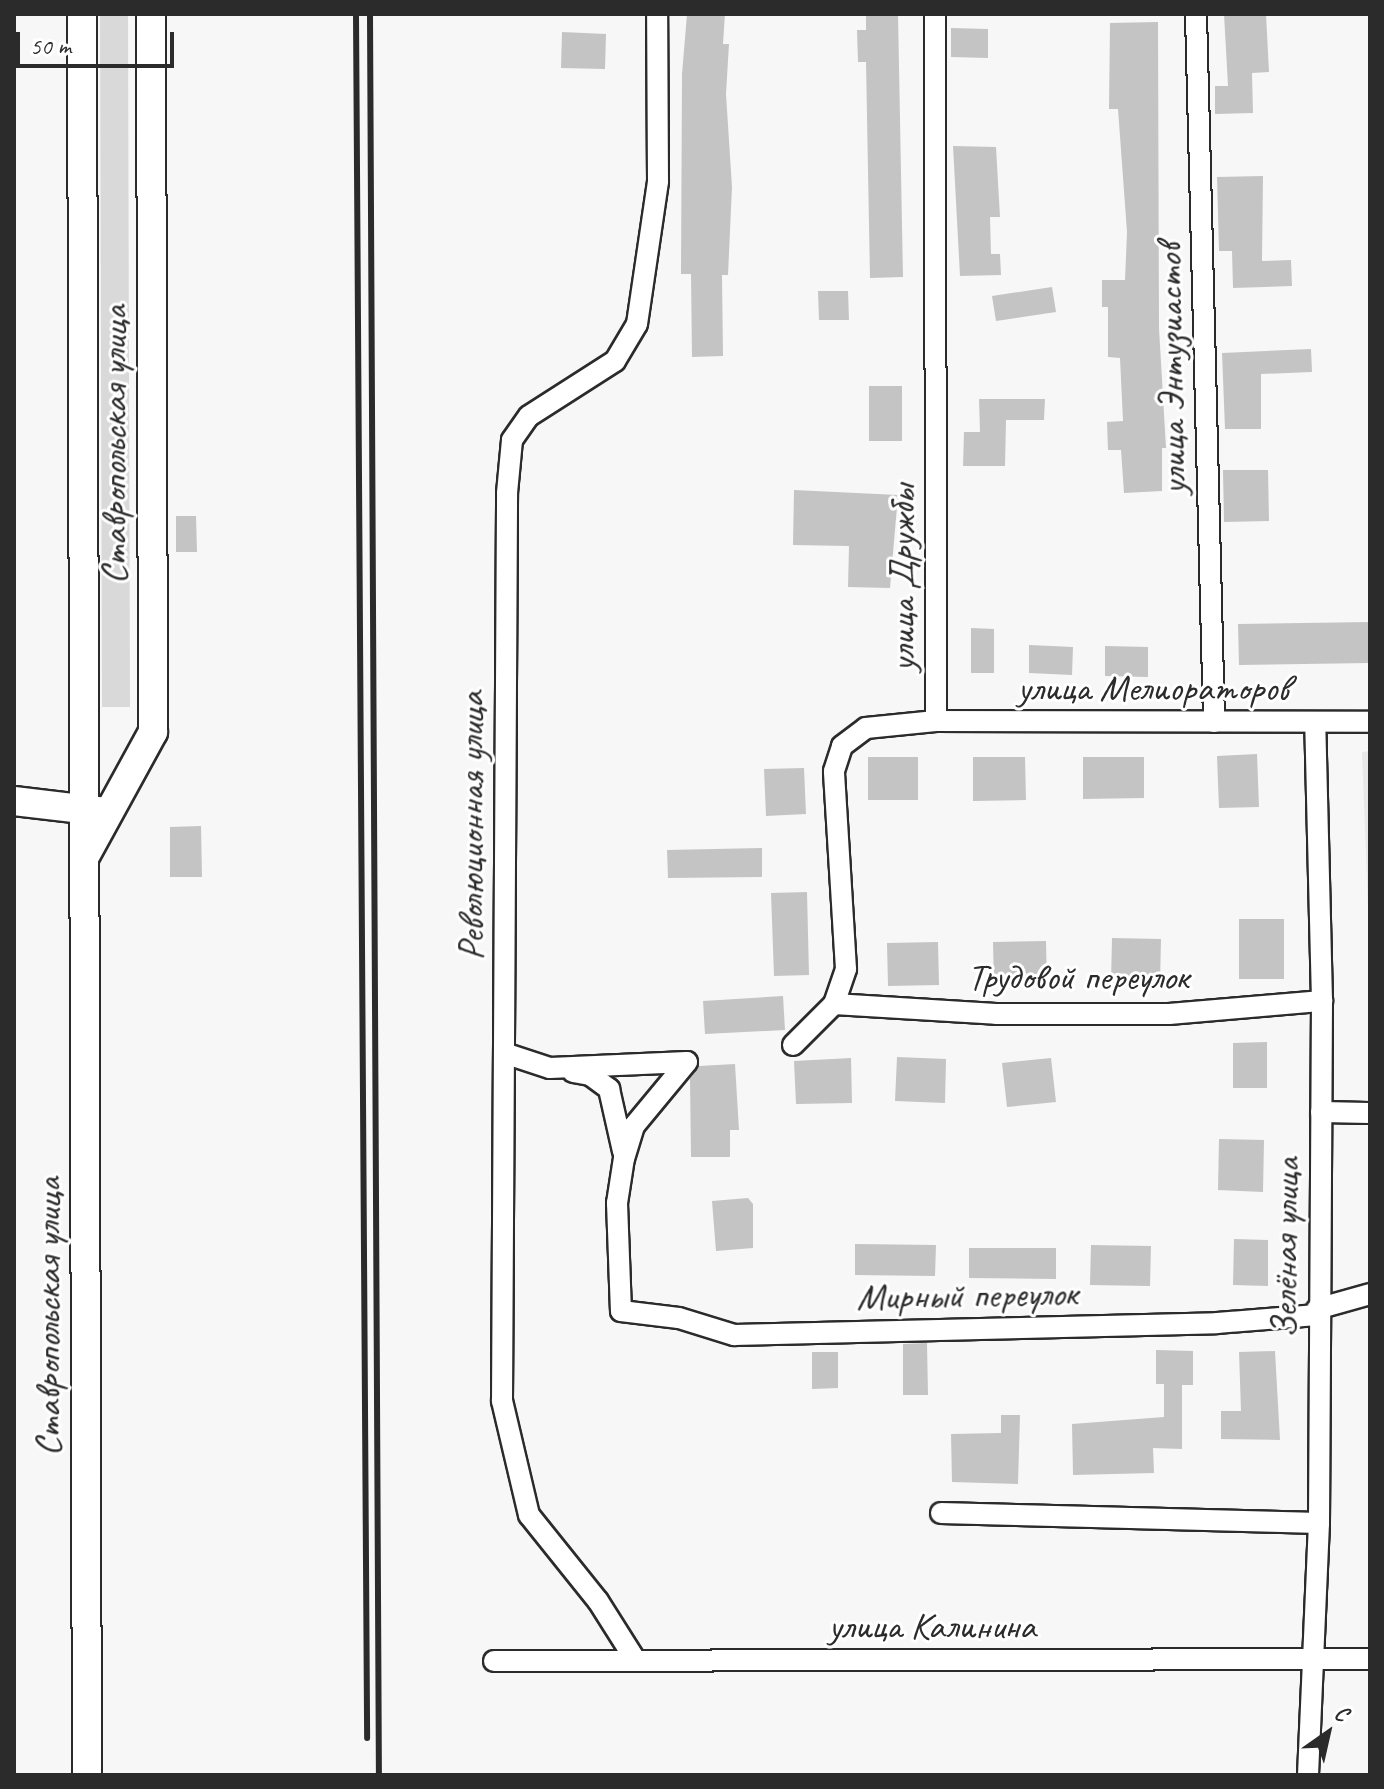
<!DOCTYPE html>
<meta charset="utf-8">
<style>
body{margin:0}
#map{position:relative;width:1384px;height:1789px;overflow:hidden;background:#f7f7f7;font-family:Caveat,sans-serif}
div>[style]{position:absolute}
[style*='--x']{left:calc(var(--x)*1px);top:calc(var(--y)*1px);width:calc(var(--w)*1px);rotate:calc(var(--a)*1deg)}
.built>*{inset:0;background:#e8e8e8}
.green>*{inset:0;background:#d9d9d9}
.building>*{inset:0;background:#c4c4c4}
.roads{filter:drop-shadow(2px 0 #2b2b2b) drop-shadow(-2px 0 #2b2b2b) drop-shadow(0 2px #2b2b2b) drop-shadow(0 -2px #2b2b2b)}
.street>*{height:20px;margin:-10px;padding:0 10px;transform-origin:10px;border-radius:10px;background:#fff}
.secondary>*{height:28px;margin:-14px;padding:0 14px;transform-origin:14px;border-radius:14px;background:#fff}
.rail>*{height:6px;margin:-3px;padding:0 3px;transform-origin:3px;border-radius:3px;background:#2b2b2b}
span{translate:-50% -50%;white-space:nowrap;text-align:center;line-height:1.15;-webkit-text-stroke:6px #fff;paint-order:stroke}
.street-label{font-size:38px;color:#2b2b2b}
.frame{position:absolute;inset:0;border:16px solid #2b2b2b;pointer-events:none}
.north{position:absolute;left:1288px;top:1693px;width:80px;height:80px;-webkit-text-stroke:6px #fff;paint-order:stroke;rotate:34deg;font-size:22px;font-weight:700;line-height:32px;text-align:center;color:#2b2b2b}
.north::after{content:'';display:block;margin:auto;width:28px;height:36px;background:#2b2b2b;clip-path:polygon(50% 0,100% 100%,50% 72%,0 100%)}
.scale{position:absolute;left:16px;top:32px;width:158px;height:36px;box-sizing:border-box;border:4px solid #2b2b2b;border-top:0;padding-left:10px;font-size:24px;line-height:28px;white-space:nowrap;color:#2b2b2b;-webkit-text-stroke:6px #fff;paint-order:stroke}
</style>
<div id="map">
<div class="built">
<div style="clip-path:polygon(1370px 751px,1370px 959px,1362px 752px)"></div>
</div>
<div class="green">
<div style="clip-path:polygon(100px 14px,128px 14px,130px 707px,102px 707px)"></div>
</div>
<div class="building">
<div style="clip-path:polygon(687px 14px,725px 14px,723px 44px,729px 44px,726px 94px,732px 187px,728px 275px,722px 275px,723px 356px,692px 357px,691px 274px,681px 274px,682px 74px)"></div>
<div style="clip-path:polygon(866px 14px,898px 14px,903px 277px,870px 278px,866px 62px,858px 62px,857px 30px,866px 30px)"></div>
<div style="clip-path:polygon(1224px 14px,1266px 14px,1269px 72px,1252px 73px,1253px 113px,1215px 114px,1215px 86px,1228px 86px)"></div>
<div style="clip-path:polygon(1158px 22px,1159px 328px,1166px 448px,1162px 448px,1162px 491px,1124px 493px,1121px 450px,1108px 450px,1107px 422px,1123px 421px,1120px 358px,1108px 357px,1108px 307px,1102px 307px,1102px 280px,1125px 280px,1127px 232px,1118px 109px,1109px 109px,1110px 23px)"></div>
<div style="clip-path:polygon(951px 28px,988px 29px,988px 58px,951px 57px)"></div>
<div style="clip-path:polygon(562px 32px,606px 34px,605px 69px,561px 68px)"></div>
<div style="clip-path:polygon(953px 146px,996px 147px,1000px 217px,990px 217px,991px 254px,1000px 254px,1001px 275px,960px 276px)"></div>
<div style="clip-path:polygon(1263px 176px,1262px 261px,1291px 260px,1292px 286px,1233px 288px,1232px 251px,1219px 251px,1217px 177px)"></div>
<div style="clip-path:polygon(1052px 287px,1056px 312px,996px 321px,992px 296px)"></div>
<div style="clip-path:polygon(818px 291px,848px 291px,849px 320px,819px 320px)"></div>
<div style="clip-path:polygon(1311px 349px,1312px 372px,1261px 374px,1261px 429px,1225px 429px,1222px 353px)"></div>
<div style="clip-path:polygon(869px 386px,902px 386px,902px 441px,869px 441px)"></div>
<div style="clip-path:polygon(979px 399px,1045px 399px,1044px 420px,1006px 420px,1005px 466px,963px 466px,964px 432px,980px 432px)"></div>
<div style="clip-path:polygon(1223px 470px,1268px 470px,1269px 521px,1224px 522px)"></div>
<div style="clip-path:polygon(794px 490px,898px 495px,890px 588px,848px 587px,849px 546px,793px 545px)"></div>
<div style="clip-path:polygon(176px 516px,196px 516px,197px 552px,176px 552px)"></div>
<div style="clip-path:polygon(1370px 622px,1370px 663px,1239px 665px,1238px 624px)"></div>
<div style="clip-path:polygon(971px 628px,994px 629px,994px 673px,971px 673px)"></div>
<div style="clip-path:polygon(1029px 645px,1073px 647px,1072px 675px,1029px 673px)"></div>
<div style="clip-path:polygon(1105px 646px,1148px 647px,1148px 677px,1105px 676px)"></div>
<div style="clip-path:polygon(1257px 754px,1259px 807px,1219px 808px,1217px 756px)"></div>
<div style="clip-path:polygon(868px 757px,918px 757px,918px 800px,868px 800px)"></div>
<div style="clip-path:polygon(973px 757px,1025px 757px,1026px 800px,973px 801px)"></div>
<div style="clip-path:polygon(1083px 757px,1144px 757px,1144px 798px,1083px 799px)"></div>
<div style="clip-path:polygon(804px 768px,806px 814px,766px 816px,764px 769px)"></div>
<div style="clip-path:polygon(201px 826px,202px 877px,170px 877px,170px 827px)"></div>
<div style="clip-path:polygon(762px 848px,762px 877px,668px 878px,667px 850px)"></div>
<div style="clip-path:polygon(807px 892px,809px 975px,774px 976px,771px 893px)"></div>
<div style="clip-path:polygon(1239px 919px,1284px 919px,1284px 979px,1239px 979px)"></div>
<div style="clip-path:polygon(1112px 938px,1161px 939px,1160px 984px,1111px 983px)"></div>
<div style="clip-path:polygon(1046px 941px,1047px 986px,994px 986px,993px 942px)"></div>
<div style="clip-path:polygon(938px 942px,939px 985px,888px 986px,887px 943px)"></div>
<div style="clip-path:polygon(783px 996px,785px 1030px,705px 1034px,703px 1001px)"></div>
<div style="clip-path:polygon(1267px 1042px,1267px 1088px,1233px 1088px,1233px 1043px)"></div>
<div style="clip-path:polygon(897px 1057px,946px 1059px,945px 1103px,895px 1101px)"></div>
<div style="clip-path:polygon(851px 1058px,852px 1103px,796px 1104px,794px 1061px)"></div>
<div style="clip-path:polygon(1051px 1058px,1056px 1102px,1007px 1107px,1002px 1063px)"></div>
<div style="clip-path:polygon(735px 1064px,739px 1130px,730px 1130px,730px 1157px,691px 1157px,690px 1079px,699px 1066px)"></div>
<div style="clip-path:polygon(1219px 1139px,1264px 1140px,1263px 1192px,1218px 1190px)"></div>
<div style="clip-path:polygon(748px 1198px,753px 1204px,753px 1248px,716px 1251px,712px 1201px)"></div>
<div style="clip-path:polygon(1234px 1239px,1268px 1240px,1268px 1286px,1233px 1285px)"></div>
<div style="clip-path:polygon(855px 1244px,936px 1245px,935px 1276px,855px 1275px)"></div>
<div style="clip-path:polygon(1091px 1245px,1151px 1246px,1150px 1286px,1090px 1285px)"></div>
<div style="clip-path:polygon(969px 1248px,1056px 1248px,1056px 1279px,969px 1278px)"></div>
<div style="clip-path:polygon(927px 1343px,928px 1395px,903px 1395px,903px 1344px)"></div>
<div style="clip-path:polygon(1156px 1350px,1193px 1351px,1193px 1385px,1182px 1385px,1182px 1449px,1153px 1448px,1154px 1473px,1073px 1475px,1072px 1424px,1164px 1417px,1164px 1384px,1156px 1384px)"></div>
<div style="clip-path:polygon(1275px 1351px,1280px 1440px,1221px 1439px,1221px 1411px,1241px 1411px,1239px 1352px)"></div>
<div style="clip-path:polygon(812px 1352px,838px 1352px,838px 1388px,812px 1389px)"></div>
<div style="clip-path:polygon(1001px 1415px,1020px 1415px,1018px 1484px,952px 1482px,951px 1434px,1001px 1433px)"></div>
</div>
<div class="roads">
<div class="street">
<div style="--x:1196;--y:14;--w:708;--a:88.54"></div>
<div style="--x:936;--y:721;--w:434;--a:0.1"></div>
<div style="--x:834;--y:1004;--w:162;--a:3.5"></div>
<div style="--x:996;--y:1014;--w:173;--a:0"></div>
<div style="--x:1169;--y:1014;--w:154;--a:-4.9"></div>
<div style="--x:793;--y:1045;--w:58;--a:-45"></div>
<div style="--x:834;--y:1004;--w:37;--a:-71"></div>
<div style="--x:846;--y:969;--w:198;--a:-93.5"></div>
<div style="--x:834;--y:771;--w:26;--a:-72"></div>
<div style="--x:842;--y:746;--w:30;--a:-37"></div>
<div style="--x:866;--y:728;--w:70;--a:-5.7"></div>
<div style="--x:936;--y:721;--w:707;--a:-90.08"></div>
<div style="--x:504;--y:1053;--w:48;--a:18.1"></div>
<div style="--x:550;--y:1068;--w:137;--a:-2.5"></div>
<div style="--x:687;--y:1062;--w:83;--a:129.6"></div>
<div style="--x:634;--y:1126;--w:34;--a:107"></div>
<div style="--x:624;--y:1158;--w:46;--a:98.8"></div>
<div style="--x:617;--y:1203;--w:108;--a:87.9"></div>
<div style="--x:621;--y:1311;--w:58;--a:6.9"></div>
<div style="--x:679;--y:1318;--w:58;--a:17.2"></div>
<div style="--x:734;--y:1335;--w:483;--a:-1.4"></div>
<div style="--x:1217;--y:1323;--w:100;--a:-4.6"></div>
<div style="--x:573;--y:1072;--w:17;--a:10"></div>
<div style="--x:590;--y:1075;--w:24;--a:36"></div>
<div style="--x:609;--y:1089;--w:64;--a:77.3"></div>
<div style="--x:1321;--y:1112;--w:49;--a:1.2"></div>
<div style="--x:1317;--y:1309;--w:55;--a:-15.8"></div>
<div style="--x:941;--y:1513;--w:378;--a:1.5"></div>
<div style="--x:494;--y:1661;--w:876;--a:-0.13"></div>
<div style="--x:636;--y:1661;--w:71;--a:-122.3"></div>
<div style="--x:598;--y:1601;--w:110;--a:-128.7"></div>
<div style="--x:529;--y:1515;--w:117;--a:-103.3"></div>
<div style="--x:502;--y:1401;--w:908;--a:-89.68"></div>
<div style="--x:507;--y:493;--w:53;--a:-84.6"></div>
<div style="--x:512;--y:440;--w:29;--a:-55"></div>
<div style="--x:529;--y:416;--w:102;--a:-32.6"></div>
<div style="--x:615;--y:361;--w:43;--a:-59.3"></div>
<div style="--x:637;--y:324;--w:145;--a:-81.6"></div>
<div style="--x:658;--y:181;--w:167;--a:-90.3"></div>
<div style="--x:1308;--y:1775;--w:252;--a:-87.5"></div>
<div style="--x:1319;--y:1523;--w:522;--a:-89.67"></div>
<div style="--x:1322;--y:1001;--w:279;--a:-91.4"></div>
</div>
<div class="secondary">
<div style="--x:82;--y:14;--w:1761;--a:89.84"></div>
<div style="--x:14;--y:801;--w:86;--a:6.7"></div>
<div style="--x:84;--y:858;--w:144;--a:-61.3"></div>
<div style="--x:153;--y:732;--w:718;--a:-90.16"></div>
</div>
</div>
<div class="rail">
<div style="--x:356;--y:14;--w:1724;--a:89.63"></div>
<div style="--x:370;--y:14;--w:1761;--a:89.71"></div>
</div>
<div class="street-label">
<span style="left:1171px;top:369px;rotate:-91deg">улица Энтузиастов</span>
<span style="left:114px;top:445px;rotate:-90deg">Ставропольская улица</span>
<span style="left:902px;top:578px;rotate:-90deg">улица Дружбы</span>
<span style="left:1153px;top:688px">улица Мелиораторов</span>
<span style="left:471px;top:826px;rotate:-90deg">Революционная улица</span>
<span style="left:1078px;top:977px">Трудовой переулок</span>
<span style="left:1285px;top:1248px;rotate:-89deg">Зелёная улица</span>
<span style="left:967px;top:1295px;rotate:-1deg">Мирный переулок</span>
<span style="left:48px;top:1317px;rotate:-90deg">Ставропольская улица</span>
<span style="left:932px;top:1626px">улица Калинина</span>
</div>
<div class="frame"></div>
<div class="north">С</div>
<div class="scale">50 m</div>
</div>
